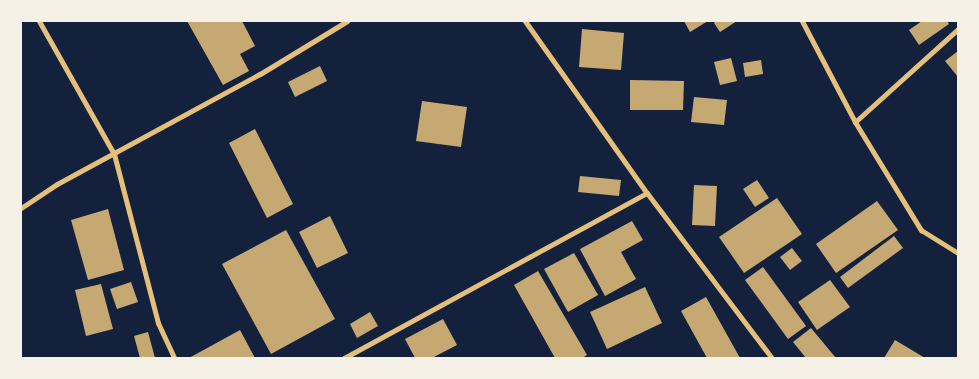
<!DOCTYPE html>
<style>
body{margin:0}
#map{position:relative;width:979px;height:379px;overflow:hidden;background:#14213d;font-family:Quicksand,sans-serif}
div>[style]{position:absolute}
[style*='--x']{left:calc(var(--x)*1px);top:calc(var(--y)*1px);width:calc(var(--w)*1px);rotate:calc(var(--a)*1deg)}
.building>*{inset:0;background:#c6a872}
.minor>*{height:5px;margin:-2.5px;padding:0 2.5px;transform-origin:2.5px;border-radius:2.5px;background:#e5c07b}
span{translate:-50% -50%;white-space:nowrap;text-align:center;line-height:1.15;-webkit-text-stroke:4.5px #f6f1e7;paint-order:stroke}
.frame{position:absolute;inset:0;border:22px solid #f6f1e7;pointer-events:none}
</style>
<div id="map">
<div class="building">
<div style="clip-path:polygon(187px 21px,242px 21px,255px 46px,240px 54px,249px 71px,223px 85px)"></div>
<div style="clip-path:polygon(684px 21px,708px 21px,690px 32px)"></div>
<div style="clip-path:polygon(716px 21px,737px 21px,720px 32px,714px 23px)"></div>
<div style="clip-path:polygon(922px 21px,947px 21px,949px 24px,919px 45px,909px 30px)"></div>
<div style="clip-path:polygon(582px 29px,624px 33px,621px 70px,579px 67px)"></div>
<div style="clip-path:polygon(958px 51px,958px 77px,945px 61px)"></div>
<div style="clip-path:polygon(731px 58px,737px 81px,720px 85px,714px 62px)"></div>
<div style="clip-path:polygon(761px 60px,763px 74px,745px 77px,743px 63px)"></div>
<div style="clip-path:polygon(320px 66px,327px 81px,295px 97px,288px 82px)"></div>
<div style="clip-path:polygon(630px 80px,684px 81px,683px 110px,630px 110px)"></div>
<div style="clip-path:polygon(694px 97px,727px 100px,724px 125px,691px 122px)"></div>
<div style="clip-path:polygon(422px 101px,467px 107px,461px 147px,416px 141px)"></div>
<div style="clip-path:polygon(255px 129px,293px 204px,267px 218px,229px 143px)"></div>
<div style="clip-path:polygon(580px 176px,621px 180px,619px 196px,578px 192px)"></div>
<div style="clip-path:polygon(757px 180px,769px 198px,755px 207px,743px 189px)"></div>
<div style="clip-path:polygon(694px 185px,717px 186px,715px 226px,692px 225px)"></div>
<div style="clip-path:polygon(777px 198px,802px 234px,744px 273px,719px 237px)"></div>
<div style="clip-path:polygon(877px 201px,898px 230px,836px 273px,816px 244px)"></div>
<div style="clip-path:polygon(108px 209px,124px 270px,88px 280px,71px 220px)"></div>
<div style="clip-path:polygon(330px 216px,348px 253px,317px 268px,299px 232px)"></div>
<div style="clip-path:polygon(632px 221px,643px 240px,621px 252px,636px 279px,605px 296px,580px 249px)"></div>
<div style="clip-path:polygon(286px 230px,335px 319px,271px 354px,222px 264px)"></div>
<div style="clip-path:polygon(894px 236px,903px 248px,848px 288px,840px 277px)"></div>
<div style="clip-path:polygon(792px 248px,802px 261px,790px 270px,780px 257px)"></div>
<div style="clip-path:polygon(574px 253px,598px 295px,568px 312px,544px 269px)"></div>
<div style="clip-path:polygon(763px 267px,806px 326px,788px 339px,745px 280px)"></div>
<div style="clip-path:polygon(538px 271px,587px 355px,582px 358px,555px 358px,514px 285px)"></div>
<div style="clip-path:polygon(830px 280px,850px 307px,817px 330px,798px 302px)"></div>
<div style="clip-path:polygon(131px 282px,138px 302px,117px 309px,110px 289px)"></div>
<div style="clip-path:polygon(101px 284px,113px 329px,86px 336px,75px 290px)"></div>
<div style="clip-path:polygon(645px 287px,662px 323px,607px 349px,590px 312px)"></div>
<div style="clip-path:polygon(706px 297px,740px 358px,707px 358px,681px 311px)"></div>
<div style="clip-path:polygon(370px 312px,378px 326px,357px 338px,350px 324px)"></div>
<div style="clip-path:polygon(443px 319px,457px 345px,432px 358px,415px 358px,405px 339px)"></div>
<div style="clip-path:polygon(811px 328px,836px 358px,806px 358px,793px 342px)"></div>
<div style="clip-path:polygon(240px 330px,255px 358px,189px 358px)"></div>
<div style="clip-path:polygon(148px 332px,155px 358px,140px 358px,134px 336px)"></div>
<div style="clip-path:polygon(895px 340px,925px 358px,884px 358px)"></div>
</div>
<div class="minor">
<div style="--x:39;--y:21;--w:153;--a:60.6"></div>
<div style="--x:114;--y:154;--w:175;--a:75.4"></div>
<div style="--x:158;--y:323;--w:38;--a:65"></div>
<div style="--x:525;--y:21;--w:211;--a:54.7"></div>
<div style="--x:647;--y:193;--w:207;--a:52.9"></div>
<div style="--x:802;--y:21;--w:114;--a:62.3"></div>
<div style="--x:855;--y:122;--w:127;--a:58.6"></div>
<div style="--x:921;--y:230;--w:44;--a:31.9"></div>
<div style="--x:855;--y:122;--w:139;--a:-42.1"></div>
<div style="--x:21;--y:208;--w:43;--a:-33.7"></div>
<div style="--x:57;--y:184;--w:231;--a:-28.5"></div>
<div style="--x:260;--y:74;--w:102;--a:-31.3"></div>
<div style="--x:344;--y:358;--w:345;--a:-28.6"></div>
</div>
<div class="frame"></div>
</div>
